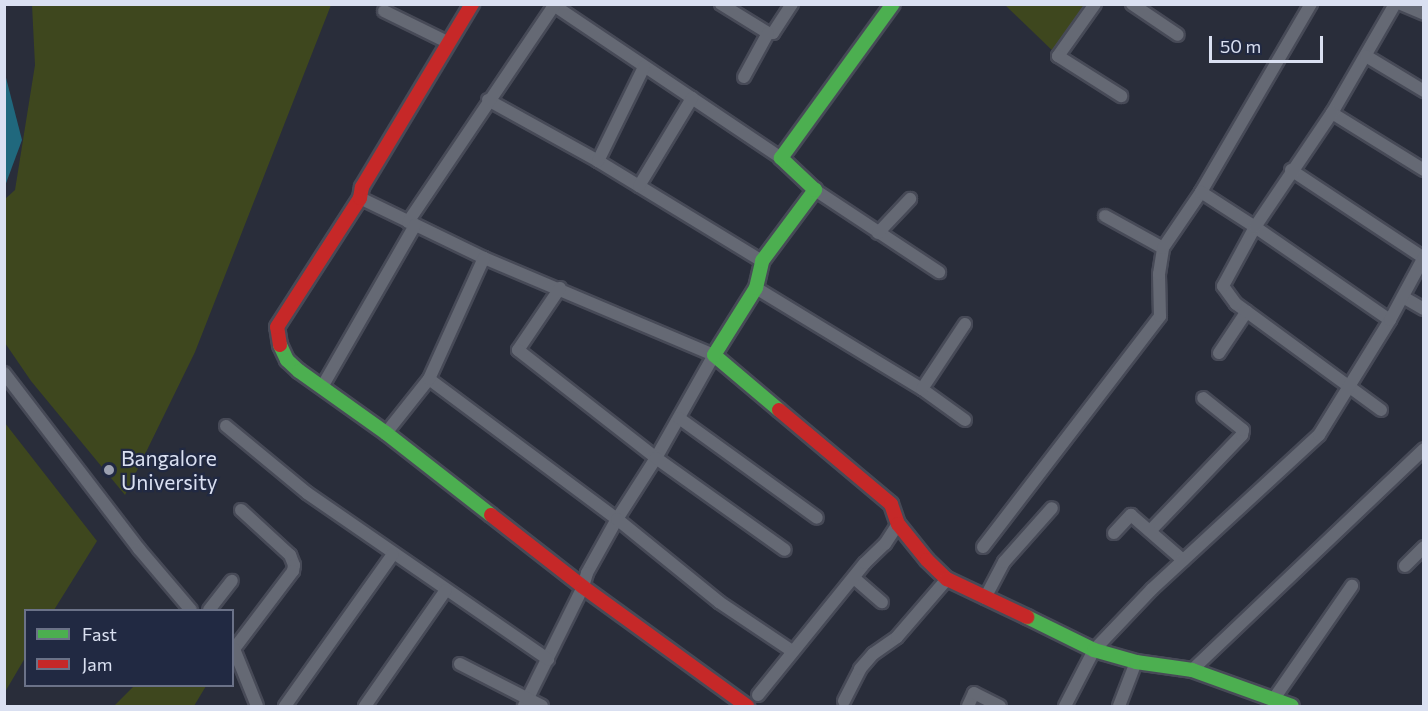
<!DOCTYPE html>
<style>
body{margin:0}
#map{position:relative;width:1428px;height:711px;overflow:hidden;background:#292d3a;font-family:Commissioner,sans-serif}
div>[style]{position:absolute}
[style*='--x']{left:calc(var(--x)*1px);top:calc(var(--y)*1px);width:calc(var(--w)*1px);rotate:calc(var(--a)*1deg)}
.green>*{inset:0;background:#3e471e}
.water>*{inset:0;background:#20687d}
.roads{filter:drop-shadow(2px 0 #474a57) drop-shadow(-2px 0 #474a57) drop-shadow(0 2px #474a57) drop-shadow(0 -2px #474a57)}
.street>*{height:12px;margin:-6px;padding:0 6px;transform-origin:6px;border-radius:6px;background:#656974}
.fast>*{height:14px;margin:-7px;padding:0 7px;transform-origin:7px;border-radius:7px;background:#4caf50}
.jam>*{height:14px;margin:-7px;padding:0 7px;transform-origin:7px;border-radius:7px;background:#c62828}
.dots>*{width:16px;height:16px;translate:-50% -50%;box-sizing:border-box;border:3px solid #212942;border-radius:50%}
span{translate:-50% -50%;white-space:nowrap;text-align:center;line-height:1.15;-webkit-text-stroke:4.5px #212942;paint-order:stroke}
.poi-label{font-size:21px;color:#dae0f1}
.left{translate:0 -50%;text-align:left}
.frame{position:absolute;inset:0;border:6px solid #dae0f1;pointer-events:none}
.legend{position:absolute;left:24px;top:609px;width:210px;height:78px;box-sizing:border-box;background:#212942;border:2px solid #6b7288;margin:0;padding:8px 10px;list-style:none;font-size:18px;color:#dae0f1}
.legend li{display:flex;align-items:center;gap:12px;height:30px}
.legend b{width:30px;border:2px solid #6b7288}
.scale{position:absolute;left:1209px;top:36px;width:114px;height:27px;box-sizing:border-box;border:3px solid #dae0f1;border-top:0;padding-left:8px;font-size:18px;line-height:21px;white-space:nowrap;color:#dae0f1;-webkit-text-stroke:4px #212942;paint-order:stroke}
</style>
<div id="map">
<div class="green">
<div style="clip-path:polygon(32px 5px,331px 5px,195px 352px,125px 495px,31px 381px,5px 343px,5px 199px,15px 190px,35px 65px)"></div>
<div style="clip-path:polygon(1005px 5px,1095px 5px,1058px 56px)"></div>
<div style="clip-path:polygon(5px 423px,97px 541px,54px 610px,26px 610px,25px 658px,5px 692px)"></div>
<div style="clip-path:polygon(134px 686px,206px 686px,194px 706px,114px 706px)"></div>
</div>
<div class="water">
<div style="clip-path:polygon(4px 70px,22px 140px,5px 186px,4px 186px)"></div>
</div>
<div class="roads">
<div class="street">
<div style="--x:552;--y:4;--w:276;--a:33.9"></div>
<div style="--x:721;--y:4;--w:55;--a:31.7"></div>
<div style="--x:768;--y:33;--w:5;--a:0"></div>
<div style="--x:773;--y:33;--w:35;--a:-57"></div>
<div style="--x:1095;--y:4;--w:64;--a:125.4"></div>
<div style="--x:1058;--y:56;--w:75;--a:32.4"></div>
<div style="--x:1132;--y:4;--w:55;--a:34"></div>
<div style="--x:1395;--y:4;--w:126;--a:120"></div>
<div style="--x:1332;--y:113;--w:108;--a:31.8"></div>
<div style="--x:1401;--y:4;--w:25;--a:23"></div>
<div style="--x:384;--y:11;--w:72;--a:26.2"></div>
<div style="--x:1366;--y:56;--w:68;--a:31.1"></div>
<div style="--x:744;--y:77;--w:50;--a:-61.4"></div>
<div style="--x:488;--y:100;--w:126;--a:29"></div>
<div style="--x:598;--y:161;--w:192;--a:31.4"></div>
<div style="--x:598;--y:161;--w:105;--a:-63.9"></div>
<div style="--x:1291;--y:170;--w:159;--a:33.5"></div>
<div style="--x:639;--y:186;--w:103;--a:-58.9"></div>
<div style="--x:815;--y:190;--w:149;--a:33.5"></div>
<div style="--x:1201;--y:192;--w:218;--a:-59.7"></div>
<div style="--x:360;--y:198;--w:138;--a:25.8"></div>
<div style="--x:484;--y:258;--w:250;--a:22.9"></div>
<div style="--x:714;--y:355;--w:118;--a:119.4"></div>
<div style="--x:656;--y:458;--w:72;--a:122.6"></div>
<div style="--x:617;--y:519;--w:62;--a:119.1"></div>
<div style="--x:587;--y:573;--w:15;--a:106"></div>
<div style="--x:583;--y:587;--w:133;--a:116.4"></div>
<div style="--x:1105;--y:216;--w:66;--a:28.9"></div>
<div style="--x:408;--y:222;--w:263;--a:-56"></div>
<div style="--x:878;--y:233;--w:47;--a:-46.7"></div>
<div style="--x:560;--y:288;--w:75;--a:124.1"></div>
<div style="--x:518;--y:350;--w:175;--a:38"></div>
<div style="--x:656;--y:458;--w:158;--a:35.5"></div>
<div style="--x:756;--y:288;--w:194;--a:31.3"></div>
<div style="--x:922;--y:389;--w:53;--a:35.8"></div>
<div style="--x:1403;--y:297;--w:24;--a:30"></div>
<div style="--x:1219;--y:353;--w:50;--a:-56.3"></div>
<div style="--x:4;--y:373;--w:222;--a:52.5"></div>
<div style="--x:139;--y:549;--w:80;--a:49.6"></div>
<div style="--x:429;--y:379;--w:234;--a:36.7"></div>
<div style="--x:617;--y:519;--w:132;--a:39.1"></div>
<div style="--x:719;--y:602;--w:88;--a:33.9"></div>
<div style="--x:322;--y:387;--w:187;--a:-60.1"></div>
<div style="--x:922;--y:389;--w:78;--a:-56.5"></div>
<div style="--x:1381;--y:410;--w:180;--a:-143.8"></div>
<div style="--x:1236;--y:304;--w:22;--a:-126"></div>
<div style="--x:1223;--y:286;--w:67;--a:-61.5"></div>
<div style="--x:1255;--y:227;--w:164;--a:34.6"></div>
<div style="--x:679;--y:418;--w:170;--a:35.9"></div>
<div style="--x:226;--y:426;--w:105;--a:39.6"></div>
<div style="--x:307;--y:493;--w:293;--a:34.6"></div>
<div style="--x:386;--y:433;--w:69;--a:-51.5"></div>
<div style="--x:429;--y:379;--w:133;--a:-65.6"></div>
<div style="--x:241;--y:510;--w:67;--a:42.6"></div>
<div style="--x:290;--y:555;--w:11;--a:68"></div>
<div style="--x:294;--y:565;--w:6;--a:99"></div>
<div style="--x:293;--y:571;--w:98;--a:127.1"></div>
<div style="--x:234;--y:649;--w:61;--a:68"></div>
<div style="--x:1150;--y:531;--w:133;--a:-46.2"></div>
<div style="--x:1242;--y:435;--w:5;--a:-79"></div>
<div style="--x:1243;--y:430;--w:51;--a:-141.3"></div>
<div style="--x:1114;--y:533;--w:25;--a:-47"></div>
<div style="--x:1131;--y:515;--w:69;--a:40.9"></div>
<div style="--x:983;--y:547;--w:291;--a:-52.5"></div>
<div style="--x:1160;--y:316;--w:42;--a:-91.4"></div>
<div style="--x:1159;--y:274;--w:26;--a:-81"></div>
<div style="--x:1163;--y:248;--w:68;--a:-55.8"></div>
<div style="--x:1201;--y:192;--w:64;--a:32.9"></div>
<div style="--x:1255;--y:227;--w:138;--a:-56"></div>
<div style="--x:1405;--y:566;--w:27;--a:-45"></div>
<div style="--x:854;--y:578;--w:37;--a:41"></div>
<div style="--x:985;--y:598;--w:41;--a:-62.2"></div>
<div style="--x:1004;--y:562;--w:72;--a:-48.4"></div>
<div style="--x:209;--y:610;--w:37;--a:-52"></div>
<div style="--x:460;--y:664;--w:92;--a:27.1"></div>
<div style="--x:1192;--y:670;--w:320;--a:-43.6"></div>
<div style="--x:758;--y:695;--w:170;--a:-51"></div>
<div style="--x:865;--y:563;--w:28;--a:-44"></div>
<div style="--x:885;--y:544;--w:24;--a:-57"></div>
<div style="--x:1273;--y:700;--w:139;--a:-55.3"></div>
<div style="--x:844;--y:701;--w:36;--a:-63"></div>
<div style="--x:860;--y:669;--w:20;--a:-49"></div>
<div style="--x:873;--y:654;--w:29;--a:-35"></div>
<div style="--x:897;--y:637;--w:77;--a:-49.2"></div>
<div style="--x:285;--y:706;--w:186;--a:-54.6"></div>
<div style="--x:365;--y:706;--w:141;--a:-55.1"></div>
<div style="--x:968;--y:706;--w:14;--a:-65"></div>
<div style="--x:974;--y:693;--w:29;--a:27"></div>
<div style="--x:1065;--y:706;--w:63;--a:-62.6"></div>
<div style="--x:1094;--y:650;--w:84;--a:-46.4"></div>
<div style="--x:1152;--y:589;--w:227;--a:-42.7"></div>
<div style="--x:1319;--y:435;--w:135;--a:-58.3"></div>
<div style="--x:1390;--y:320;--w:72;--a:-61.6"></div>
<div style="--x:1119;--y:706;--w:47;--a:-68.9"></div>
</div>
<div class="fast">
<div style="--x:280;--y:345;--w:17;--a:65"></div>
<div style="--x:287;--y:360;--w:16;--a:43"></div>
<div style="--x:299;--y:371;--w:107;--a:35.5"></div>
<div style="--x:386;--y:433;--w:133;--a:38"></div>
<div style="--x:779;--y:410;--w:85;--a:-139.8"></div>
<div style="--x:714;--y:355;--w:79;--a:-57.9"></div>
<div style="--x:756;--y:288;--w:28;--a:-77"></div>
<div style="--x:762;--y:261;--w:89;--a:-53.3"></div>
<div style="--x:815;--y:190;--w:47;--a:-136.7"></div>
<div style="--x:781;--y:158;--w:190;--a:-54"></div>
<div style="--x:1027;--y:617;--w:75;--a:26.2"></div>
<div style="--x:1094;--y:650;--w:44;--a:15.9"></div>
<div style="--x:1136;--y:662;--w:57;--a:8.1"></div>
<div style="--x:1192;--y:670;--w:106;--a:19.8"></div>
</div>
<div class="jam">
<div style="--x:280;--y:345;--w:18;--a:-99"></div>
<div style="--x:277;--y:327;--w:153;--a:-57.2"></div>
<div style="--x:360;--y:198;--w:11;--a:-80"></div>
<div style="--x:362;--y:187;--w:214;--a:-59"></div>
<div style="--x:779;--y:410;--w:146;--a:40"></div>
<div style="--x:891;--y:504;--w:21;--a:71"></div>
<div style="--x:898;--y:524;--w:46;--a:51.1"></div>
<div style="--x:927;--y:560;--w:28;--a:44"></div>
<div style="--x:947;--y:579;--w:89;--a:25.4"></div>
<div style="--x:491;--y:515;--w:117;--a:38"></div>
<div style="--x:583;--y:587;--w:203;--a:36"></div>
</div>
</div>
<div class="dots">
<div style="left:109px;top:470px;background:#9ca1b1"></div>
</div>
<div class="poi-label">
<span class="left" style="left:121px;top:470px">Bangalore<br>University</span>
</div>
<div class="frame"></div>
<ul class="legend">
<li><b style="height:8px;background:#4caf50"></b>Fast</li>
<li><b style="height:8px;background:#c62828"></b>Jam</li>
</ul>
<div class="scale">50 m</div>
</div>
